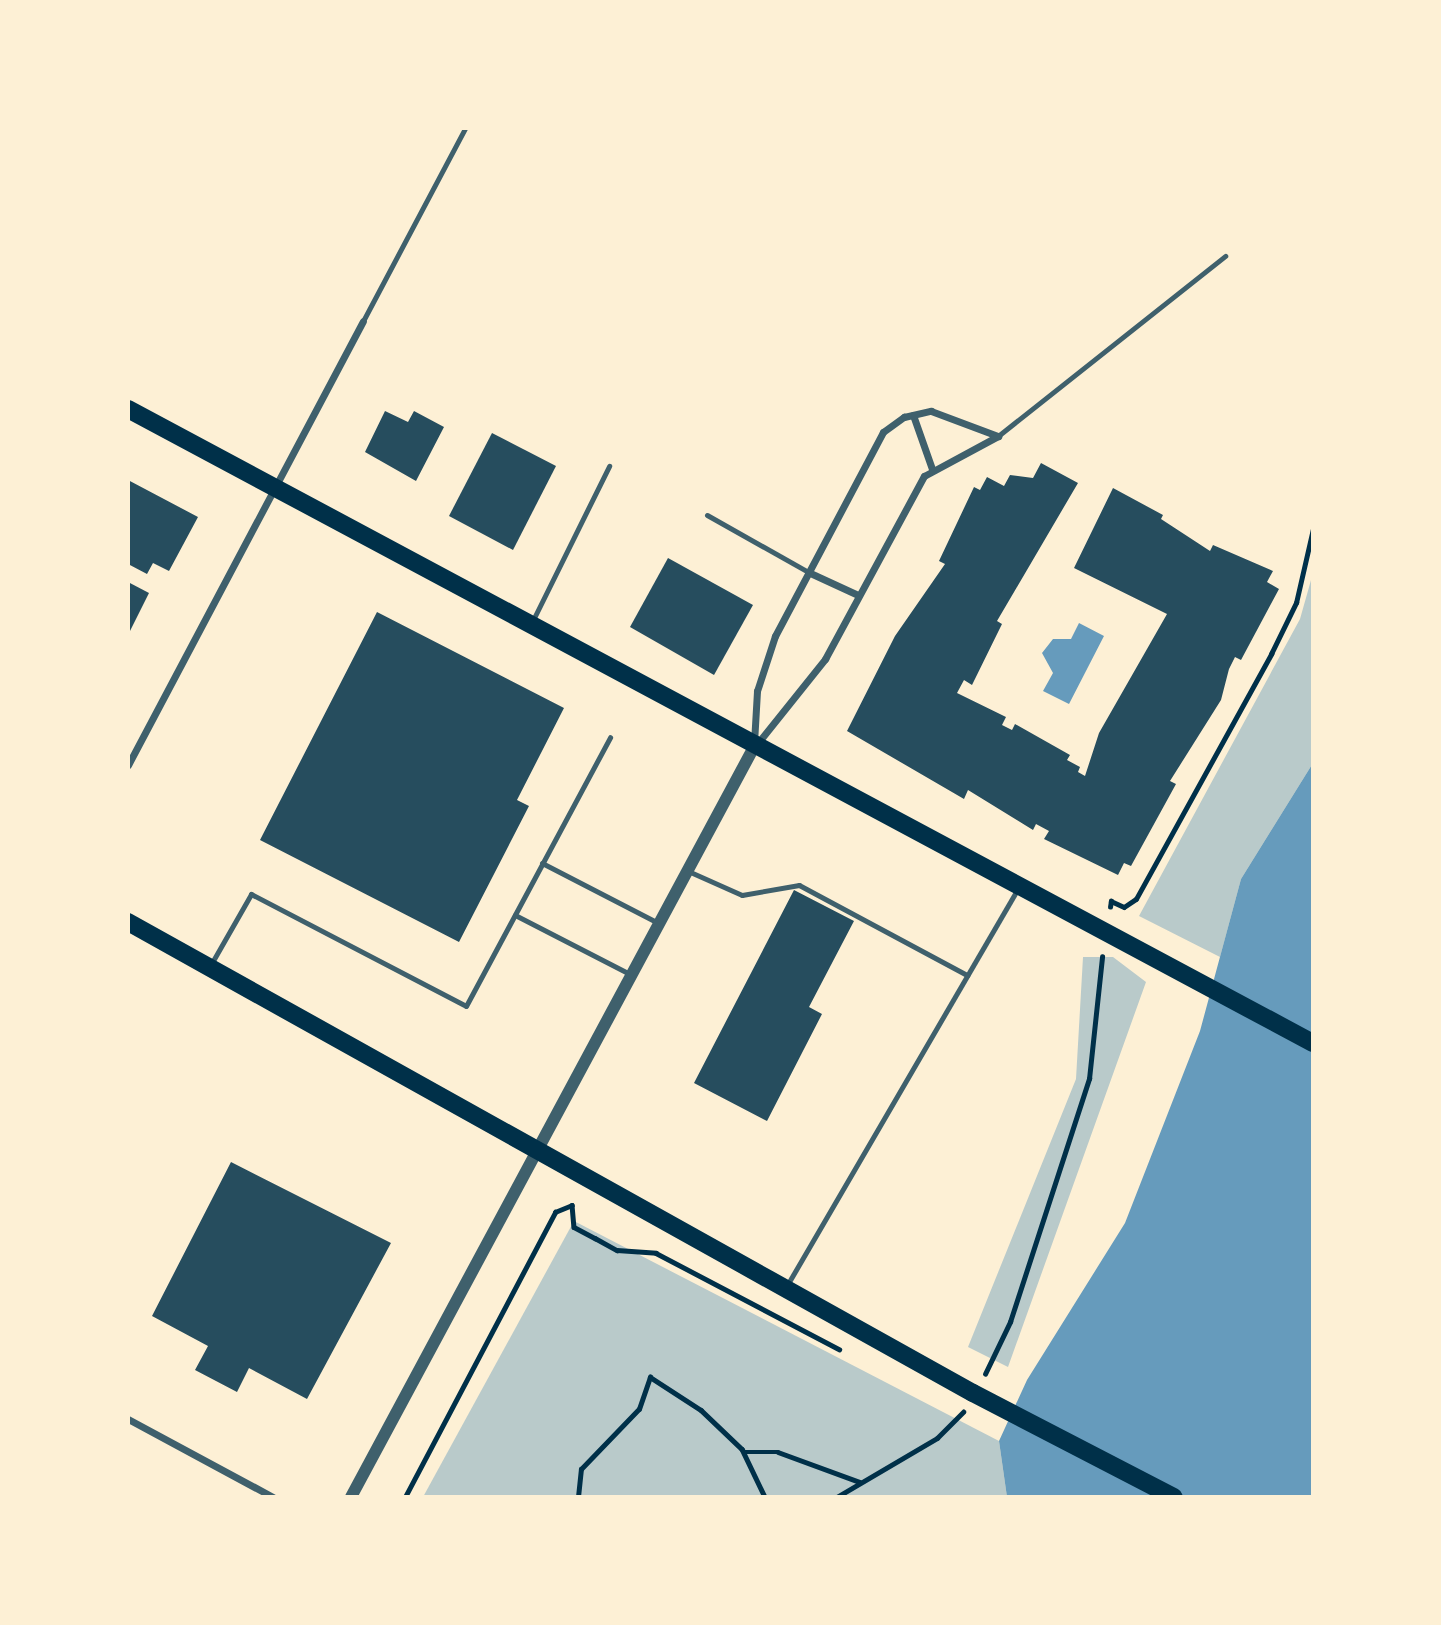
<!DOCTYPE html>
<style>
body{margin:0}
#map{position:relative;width:1441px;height:1625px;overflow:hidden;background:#fdf0d5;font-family:"IBM Plex Sans",sans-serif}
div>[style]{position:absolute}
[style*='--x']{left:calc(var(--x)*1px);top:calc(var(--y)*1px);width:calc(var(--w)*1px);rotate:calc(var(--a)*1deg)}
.green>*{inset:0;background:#b9caca}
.water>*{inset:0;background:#669bbc}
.building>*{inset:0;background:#264d5e}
.path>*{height:4.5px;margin:-2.25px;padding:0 2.25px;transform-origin:2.25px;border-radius:2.25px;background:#003049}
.service>*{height:5px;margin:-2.5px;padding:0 2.5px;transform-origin:2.5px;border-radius:2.5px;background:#3f606c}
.minor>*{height:7px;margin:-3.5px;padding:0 3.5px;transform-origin:3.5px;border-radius:3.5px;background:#3f606c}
.tertiary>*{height:12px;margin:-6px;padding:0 6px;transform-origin:6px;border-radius:6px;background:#3f606c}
.primary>*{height:18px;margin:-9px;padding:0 9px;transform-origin:9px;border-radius:9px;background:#003049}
span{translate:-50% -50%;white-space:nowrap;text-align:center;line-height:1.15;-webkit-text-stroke:5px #fdf0d5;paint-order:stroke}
.frame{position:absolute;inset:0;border:130px solid #fdf0d5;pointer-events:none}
</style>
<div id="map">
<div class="green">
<div style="clip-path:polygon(1313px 573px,1313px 763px,1241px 879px,1220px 957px,1139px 916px,1300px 619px)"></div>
<div style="clip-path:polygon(1083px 957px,1113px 957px,1146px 982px,1008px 1367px,968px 1347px,1076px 1079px)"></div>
<div style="clip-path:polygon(574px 1221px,999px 1441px,1007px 1497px,423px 1497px)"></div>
</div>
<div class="water">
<div style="clip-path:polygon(1079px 623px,1104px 636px,1069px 704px,1043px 691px,1053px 673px,1042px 653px,1053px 639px,1071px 639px)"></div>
<div style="clip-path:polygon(1313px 763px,1313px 1497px,1007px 1497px,999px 1441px,1027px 1380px,1125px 1223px,1200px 1031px,1241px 879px)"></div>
</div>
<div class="building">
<div style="clip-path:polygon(385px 411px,408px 422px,414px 411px,444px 427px,416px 481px,365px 452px)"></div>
<div style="clip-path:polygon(492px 433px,556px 466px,513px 550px,449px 516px)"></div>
<div style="clip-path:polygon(1041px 463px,1078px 483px,997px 621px,1002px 624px,972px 685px,964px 680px,957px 693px,1006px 717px,1002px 725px,1012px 730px,1015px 724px,1070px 755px,1067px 760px,1080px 767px,1078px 772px,1085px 776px,1099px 733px,1167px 614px,1074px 568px,1113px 488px,1163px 515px,1161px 519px,1210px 551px,1213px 545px,1273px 571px,1267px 582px,1279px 589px,1241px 660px,1235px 657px,1229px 669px,1221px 700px,1170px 781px,1176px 784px,1131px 866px,1124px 863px,1118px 875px,1044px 839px,1049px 831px,1036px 824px,1033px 830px,968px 790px,964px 799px,847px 731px,895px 636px,945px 564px,939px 561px,974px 487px,980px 490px,987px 477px,1004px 486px,1010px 475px,1033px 478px)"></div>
<div style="clip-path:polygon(128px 480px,198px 517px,169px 571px,153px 563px,147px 574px,128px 564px)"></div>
<div style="clip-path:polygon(668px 558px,753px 605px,714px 675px,630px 627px)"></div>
<div style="clip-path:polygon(128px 582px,149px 593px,128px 635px)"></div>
<div style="clip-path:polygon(377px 612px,564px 708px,517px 800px,529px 806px,459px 942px,260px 840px)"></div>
<div style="clip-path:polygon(794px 890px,854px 921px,809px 1007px,822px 1014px,767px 1121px,694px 1083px)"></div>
<div style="clip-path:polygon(231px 1162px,391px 1243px,307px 1399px,249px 1368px,237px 1392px,195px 1370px,208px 1346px,152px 1316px)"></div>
</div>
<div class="path">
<div style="--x:1110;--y:907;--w:6;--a:-81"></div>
<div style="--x:1111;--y:901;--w:14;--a:25"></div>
<div style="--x:1124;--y:907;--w:14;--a:-34"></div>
<div style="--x:1136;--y:899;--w:280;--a:-61.1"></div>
<div style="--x:1271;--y:654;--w:57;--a:-63.9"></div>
<div style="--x:1296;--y:603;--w:76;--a:-77.1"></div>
<div style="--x:985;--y:1374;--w:58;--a:-64.3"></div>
<div style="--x:1010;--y:1322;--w:256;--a:-72"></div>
<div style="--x:1089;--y:1079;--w:123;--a:-83.9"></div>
<div style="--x:744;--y:1452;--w:34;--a:0"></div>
<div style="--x:778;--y:1452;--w:87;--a:20.1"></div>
<div style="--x:405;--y:1497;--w:322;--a:-62.2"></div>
<div style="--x:555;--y:1212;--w:18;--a:-22"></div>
<div style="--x:572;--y:1205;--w:22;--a:85"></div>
<div style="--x:574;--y:1227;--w:24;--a:28"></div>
<div style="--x:595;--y:1238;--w:25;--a:29"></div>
<div style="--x:617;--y:1250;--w:39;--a:4"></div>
<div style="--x:656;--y:1253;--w:207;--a:27.7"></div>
<div style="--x:578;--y:1497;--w:28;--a:-84"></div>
<div style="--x:581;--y:1469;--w:83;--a:-46"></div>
<div style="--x:639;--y:1409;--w:34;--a:-71"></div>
<div style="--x:650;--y:1377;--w:61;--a:32.9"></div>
<div style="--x:701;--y:1410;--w:57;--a:43.6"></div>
<div style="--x:742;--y:1449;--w:53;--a:64.4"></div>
<div style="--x:837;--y:1497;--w:116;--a:-30.5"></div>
<div style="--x:937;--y:1438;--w:37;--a:-45"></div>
</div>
<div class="service">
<div style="--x:363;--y:321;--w:218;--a:-62.1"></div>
<div style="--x:998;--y:436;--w:290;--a:-38.4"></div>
<div style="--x:707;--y:515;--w:116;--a:29.4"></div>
<div style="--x:533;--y:620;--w:172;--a:-63.7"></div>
<div style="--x:542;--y:863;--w:133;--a:27.3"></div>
<div style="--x:688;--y:871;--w:59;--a:24"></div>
<div style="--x:742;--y:895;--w:58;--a:-10"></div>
<div style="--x:799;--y:885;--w:191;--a:28.2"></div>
<div style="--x:515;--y:915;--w:129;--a:27.2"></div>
<div style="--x:210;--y:966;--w:83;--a:-60.3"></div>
<div style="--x:251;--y:894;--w:242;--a:27.5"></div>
<div style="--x:466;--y:1006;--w:305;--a:-61.8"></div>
<div style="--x:786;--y:1287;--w:459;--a:-59.8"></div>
</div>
<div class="minor">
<div style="--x:913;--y:415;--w:57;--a:70.6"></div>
<div style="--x:808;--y:572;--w:55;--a:24.7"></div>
<div style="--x:754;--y:743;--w:52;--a:-86.7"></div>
<div style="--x:757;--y:691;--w:58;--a:-71.9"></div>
<div style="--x:775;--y:636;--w:231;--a:-62.1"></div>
<div style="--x:883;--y:432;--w:26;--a:-36"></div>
<div style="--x:904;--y:417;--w:28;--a:-13"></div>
<div style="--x:931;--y:411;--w:72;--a:20.5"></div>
<div style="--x:757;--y:744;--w:109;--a:-51.3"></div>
<div style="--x:825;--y:659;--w:208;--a:-61.6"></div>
<div style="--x:924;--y:476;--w:84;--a:-28.4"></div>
<div style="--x:128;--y:765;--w:502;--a:-62.11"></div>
<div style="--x:128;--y:1419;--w:165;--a:28.3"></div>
</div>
<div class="tertiary">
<div style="--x:351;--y:1497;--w:851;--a:-61.75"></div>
</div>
<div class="primary">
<div style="--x:128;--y:409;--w:1344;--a:28.15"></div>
<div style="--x:128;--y:922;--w:967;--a:29.14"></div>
<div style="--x:973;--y:1393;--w:226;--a:27.4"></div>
</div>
<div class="frame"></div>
</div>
